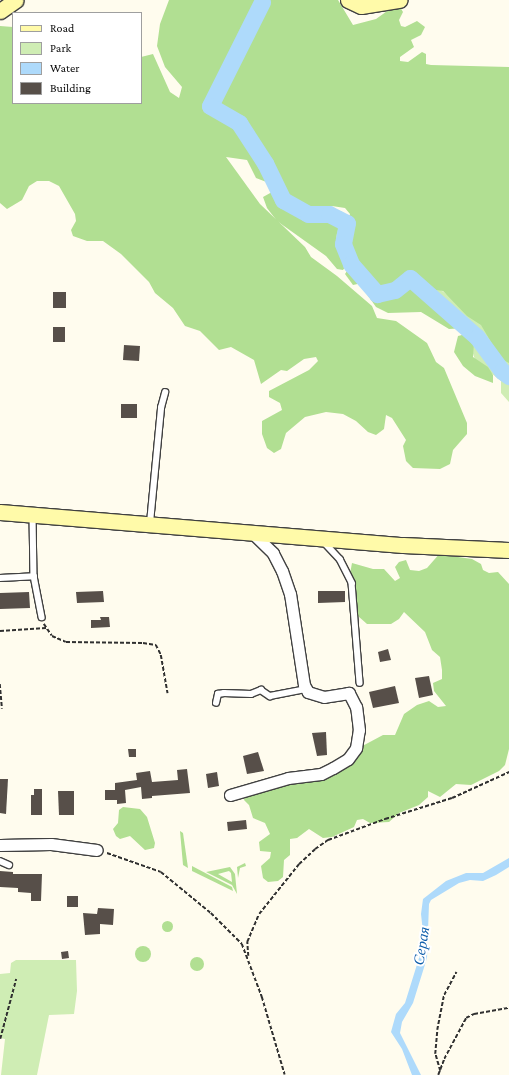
<!DOCTYPE html>
<meta charset="utf-8">
<style>
body{margin:0}
#map{position:relative;width:509px;height:1075px;overflow:hidden;background:#fffcee;font-family:"Crimson Pro",serif}
div>[style]{position:absolute}
[style*='--x']{left:calc(var(--x)*1px);top:calc(var(--y)*1px);width:calc(var(--w)*1px);rotate:calc(var(--a)*1deg)}
.green>*{inset:0;background:#cfedb4}
.forest>*{inset:0;background:#b1df92}
.round{border-radius:50%}
.water>*{inset:0;background:#aedafb}
.river>*{height:17px;margin:-8.5px;padding:0 8.5px;transform-origin:8.5px;border-radius:8.5px;background:#aedafb}
.building>*{inset:0;background:#574f49}
.path>*{height:1.5px;margin-top:-0.75px;transform-origin:0;background:repeating-linear-gradient(90deg,#303030 0 4px,transparent 0 6px)}
.roads{filter:drop-shadow(1px 0 #414141) drop-shadow(-1px 0 #414141) drop-shadow(0 1px #414141) drop-shadow(0 -1px #414141)}
.lane>*{height:5.5px;margin:-2.75px;padding:0 2.75px;transform-origin:2.75px;border-radius:2.75px;background:#fff}
.street>*{height:11px;margin:-5.5px;padding:0 5.5px;transform-origin:5.5px;border-radius:5.5px;background:#fff}
.secondary>*{height:15px;margin:-7.5px;padding:0 7.5px;transform-origin:7.5px;border-radius:7.5px;background:#fffaa9}
span{translate:-50% -50%;white-space:nowrap;text-align:center;line-height:1.15;-webkit-text-stroke:4px #fff;paint-order:stroke}
.water-label{font-size:15px;color:#0d5daa;font-style:italic}
.legend{position:absolute;left:12px;top:12px;width:130px;height:92px;box-sizing:border-box;background:#fff;border:1px solid #9f9f9f;margin:0;padding:5px 7px;list-style:none;font-size:12px;color:#0e0e0e}
.legend li{display:flex;align-items:center;gap:8px;height:20px}
.legend b{width:20px;border:1px solid #9f9f9f}
</style>
<div id="map">
<div class="green">
<div style="clip-path:polygon(266px 179px,306px 209px,341px 211px,345px 214px,347px 234px,401px 275px,408px 271px,416px 271px,479px 319px,509px 359px,509px 402px,501px 393px,501px 381px,475px 360px,467px 334px,458px 319px,396px 295px,387px 299px,362px 286px,344px 260px,306px 219px,292px 215px,282px 208px)"></div>
<div style="clip-path:polygon(16px 960px,76px 960px,77px 991px,74px 1014px,49px 1015px,37px 1075px,1px 1075px,5px 1039px,0 1038px,0 974px,10px 973px,11px 963px)"></div>
</div>
<div class="forest">
<div style="clip-path:polygon(169px 0,338px 0,353px 25px,376px 19px,390px 9px,400px 7px,403px 12px,399px 20px,401px 26px,405px 27px,417px 21px,425px 27px,421px 35px,411px 40px,414px 47px,400px 57px,400px 61px,408px 62px,422px 52px,426px 54px,426px 64px,431px 65px,509px 67px,509px 363px,501px 359px,481px 325px,467px 316px,443px 291px,430px 289px,415px 273px,405px 273px,390px 289px,380px 288px,365px 275px,343px 239px,350px 214px,345px 208px,332px 206px,304px 211px,290px 206px,269px 183px,256px 178px,247px 160px,226px 157px,260px 204px,305px 247px,311px 257px,337px 276px,372px 306px,377px 318px,396px 321px,427px 343px,436px 362px,444px 368px,467px 423px,467px 434px,453px 450px,450px 464px,440px 469px,413px 468px,406px 461px,403px 446px,406px 440px,392px 418px,386px 415px,384px 429px,376px 435px,368px 432px,356px 421px,343px 414px,326px 412px,305px 417px,286px 433px,281px 449px,274px 453px,267px 448px,262px 434px,262px 421px,282px 410px,280px 403px,269px 397px,269px 391px,309px 370px,318px 361px,316px 357px,304px 359px,287px 371px,281px 370px,261px 384px,254px 360px,231px 347px,219px 350px,200px 331px,185px 326px,173px 308px,155px 293px,149px 282px,121px 254px,103px 241px,87px 241px,73px 236px,71px 230px,76px 221px,75px 214px,59px 186px,49px 181px,37px 181px,29px 186px,22px 200px,7px 209px,0 203px,0 26px,13px 27px,13px 103px,141px 103px,141px 57px,153px 54px,170px 92px,179px 98px,182px 87px,165px 67px,157px 46px,160px 24px)"></div>
<div style="clip-path:polygon(272px 192px,278px 196px,286px 210px,297px 216px,333px 218px,340px 222px,336px 237px,346px 253px,348px 263px,343px 270px,337px 269px,326px 256px,277px 221px,267px 208px,263px 197px)"></div>
<div style="clip-path:polygon(347px 271px,352px 271px,362px 283px,353px 285px,345px 274px)"></div>
<div style="clip-path:polygon(413px 282px,423px 286px,438px 302px,461px 317px,464px 328px,449px 329px,421px 312px,388px 313px,376px 307px,364px 290px,372px 288px,388px 297px,395px 296px,398px 290px)"></div>
<div style="clip-path:polygon(466px 334px,474px 342px,473px 357px,488px 367px,493px 375px,493px 383px,475px 376px,463px 366px,454px 352px,458px 336px)"></div>
<div style="clip-path:polygon(441px 552px,451px 556px,472px 559px,481px 564px,483px 570px,489px 573px,498px 572px,509px 584px,509px 749px,505px 765px,499px 771px,471px 785px,456px 784px,440px 797px,428px 791px,428px 797px,419px 805px,399px 813px,389px 822px,370px 823px,363px 819px,357px 820px,354px 827px,332px 837px,323px 838px,309px 829px,297px 838px,290px 839px,290px 855px,284px 860px,283px 877px,278px 881px,268px 882px,263px 878px,261px 866px,270px 858px,271px 852px,260px 851px,259px 842px,270px 834px,265px 823px,253px 818px,249px 805px,244px 800px,246px 793px,256px 789px,267px 792px,289px 780px,299px 771px,310px 774px,383px 735px,395px 735px,404px 714px,417px 705px,429px 701px,438px 707px,446px 706px,434px 691px,433px 683px,442px 679px,442px 670px,440px 657px,432px 650px,425px 632px,404px 612px,399px 619px,391px 624px,367px 624px,358px 616px,349px 579px,352px 563px,373px 569px,384px 569px,395px 581px,400px 578px,395px 567px,399px 562px,406px 560px,410px 570px,419px 571px,427px 568px)"></div>
<div style="clip-path:polygon(123px 807px,140px 809px,147px 817px,155px 843px,154px 848px,145px 850px,130px 836px,120px 839px,116px 836px,113px 829px,118px 823px,119px 810px)"></div>
<div style="clip-path:polygon(180px 831px,183px 833px,188px 868px,183px 865px)"></div>
<div style="clip-path:polygon(245px 863px,246px 866px,240px 868px,238px 878px,237px 867px)"></div>
<div style="clip-path:polygon(192px 866px,232px 887px,233px 891px,192px 871px)"></div>
<div style="clip-path:polygon(evenodd,230px 867px,235px 874px,237px 894px,232px 885px,206px 872px,230px 867px,229px 871px,231px 873px,232px 882px,218px 874px,229px 871px)"></div>
<div class="round" style="left:161.5px;top:920.5px;width:11px;height:11px"></div>
<div class="round" style="left:135px;top:946px;width:16px;height:16px"></div>
<div class="round" style="left:190px;top:957px;width:14px;height:14px"></div>
</div>
<div class="water">
<div style="clip-path:polygon(509px 858px,509px 867px,496px 875px,483px 881px,470px 880px,459px 883px,431px 900px,429px 904px,427px 958px,413px 1003px,402px 1022px,400px 1033px,421px 1075px,412px 1075px,402px 1049px,391px 1032px,396px 1014px,405px 1003px,419px 958px,423px 932px,421px 914px,423px 899px,446px 881px,466px 873px,483px 873px)"></div>
</div>
<div class="river">
<div style="--x:262;--y:2;--w:116;--a:116.6"></div>
<div style="--x:210;--y:106;--w:34;--a:30"></div>
<div style="--x:239;--y:123;--w:48;--a:57"></div>
<div style="--x:265;--y:163;--w:41;--a:64.1"></div>
<div style="--x:283;--y:200;--w:29;--a:29"></div>
<div style="--x:308;--y:214;--w:21;--a:0"></div>
<div style="--x:329;--y:214;--w:20;--a:27"></div>
<div style="--x:347;--y:223;--w:21;--a:101"></div>
<div style="--x:343;--y:244;--w:22;--a:68"></div>
<div style="--x:351;--y:264;--w:40;--a:49"></div>
<div style="--x:377;--y:294;--w:18;--a:-13"></div>
<div style="--x:395;--y:290;--w:19;--a:-39"></div>
<div style="--x:410;--y:278;--w:89;--a:41.4"></div>
<div style="--x:477;--y:337;--w:42;--a:53.7"></div>
<div style="--x:502;--y:371;--w:9;--a:36"></div>
</div>
<div class="building">
<div style="clip-path:polygon(53px 292px,66px 292px,66px 308px,53px 308px)"></div>
<div style="clip-path:polygon(53px 327px,65px 327px,65px 342px,53px 342px)"></div>
<div style="clip-path:polygon(124px 345px,140px 346px,139px 361px,123px 360px)"></div>
<div style="clip-path:polygon(121px 404px,137px 404px,137px 418px,121px 418px)"></div>
<div style="clip-path:polygon(103px 591px,104px 602px,77px 603px,76px 592px)"></div>
<div style="clip-path:polygon(318px 591px,345px 591px,345px 602px,318px 603px)"></div>
<div style="clip-path:polygon(29px 592px,30px 608px,0 609px,0 593px)"></div>
<div style="clip-path:polygon(100px 617px,109px 617px,110px 627px,91px 628px,91px 620px,101px 620px)"></div>
<div style="clip-path:polygon(388px 649px,391px 660px,380px 662px,378px 652px)"></div>
<div style="clip-path:polygon(429px 676px,433px 695px,419px 698px,415px 678px)"></div>
<div style="clip-path:polygon(395px 686px,399px 703px,373px 708px,369px 692px)"></div>
<div style="clip-path:polygon(326px 732px,327px 755px,317px 756px,312px 733px)"></div>
<div style="clip-path:polygon(128px 749px,136px 749px,136px 757px,129px 757px)"></div>
<div style="clip-path:polygon(258px 752px,264px 771px,247px 774px,243px 756px)"></div>
<div style="clip-path:polygon(187px 769px,190px 793px,152px 796px,152px 798px,142px 799px,141px 787px,125px 790px,126px 803px,117px 804px,117px 800px,105px 800px,105px 790px,115px 790px,115px 783px,137px 780px,136px 773px,150px 771px,152px 782px,178px 780px,177px 770px)"></div>
<div style="clip-path:polygon(217px 772px,219px 786px,208px 788px,206px 774px)"></div>
<div style="clip-path:polygon(0 779px,8px 779px,6px 814px,0 813px)"></div>
<div style="clip-path:polygon(34px 789px,42px 789px,42px 815px,31px 815px,31px 795px,34px 795px)"></div>
<div style="clip-path:polygon(58px 791px,74px 791px,74px 815px,59px 815px)"></div>
<div style="clip-path:polygon(246px 820px,247px 829px,228px 831px,227px 822px)"></div>
<div style="clip-path:polygon(0 871px,13px 872px,13px 874px,42px 874px,41px 901px,31px 901px,31px 893px,18px 892px,18px 888px,0 887px)"></div>
<div style="clip-path:polygon(67px 896px,78px 896px,78px 907px,67px 907px)"></div>
<div style="clip-path:polygon(98px 908px,114px 909px,113px 925px,100px 924px,100px 934px,85px 935px,83px 913px,97px 914px)"></div>
<div style="clip-path:polygon(68px 951px,69px 958px,62px 959px,61px 952px)"></div>
</div>
<div class="path">
<div style="--x:44;--y:624;--w:14;--a:56"></div>
<div style="--x:52;--y:636;--w:15;--a:23"></div>
<div style="--x:66;--y:642;--w:77;--a:0.7"></div>
<div style="--x:143;--y:643;--w:13;--a:9"></div>
<div style="--x:156;--y:645;--w:11;--a:63"></div>
<div style="--x:161;--y:655;--w:39;--a:80"></div>
<div style="--x:0;--y:631;--w:46;--a:-3.7"></div>
<div style="--x:0;--y:684;--w:25;--a:85"></div>
<div style="--x:107;--y:853;--w:57;--a:19.4"></div>
<div style="--x:161;--y:872;--w:65;--a:39.4"></div>
<div style="--x:211;--y:913;--w:44;--a:45"></div>
<div style="--x:242;--y:944;--w:57;--a:69.3"></div>
<div style="--x:262;--y:997;--w:81;--a:73.6"></div>
<div style="--x:248;--y:956;--w:14;--a:-94"></div>
<div style="--x:247;--y:942;--w:30;--a:-67"></div>
<div style="--x:259;--y:914;--w:64;--a:-51.3"></div>
<div style="--x:299;--y:864;--w:22;--a:-43"></div>
<div style="--x:315;--y:849;--w:16;--a:-35"></div>
<div style="--x:328;--y:840;--w:61;--a:-20.2"></div>
<div style="--x:385;--y:819;--w:70;--a:-17.4"></div>
<div style="--x:452;--y:798;--w:63;--a:-24.5"></div>
<div style="--x:0;--y:1039;--w:62;--a:-75.1"></div>
<div style="--x:440;--y:1071;--w:18;--a:-106"></div>
<div style="--x:435;--y:1054;--w:24;--a:-85"></div>
<div style="--x:437;--y:1030;--w:36;--a:-79"></div>
<div style="--x:444;--y:995;--w:26;--a:-62"></div>
<div style="--x:438;--y:1075;--w:17;--a:-69"></div>
<div style="--x:444;--y:1059;--w:47;--a:-61.8"></div>
<div style="--x:466;--y:1018;--w:9;--a:-27"></div>
<div style="--x:474;--y:1014;--w:36;--a:-10"></div>
</div>
<div class="roads">
<div class="lane">
<div style="--x:33;--y:515;--w:61;--a:89.1"></div>
<div style="--x:34;--y:576;--w:42;--a:79"></div>
<div style="--x:150;--y:523;--w:116;--a:-84.5"></div>
<div style="--x:161;--y:408;--w:16;--a:-75"></div>
<div style="--x:323;--y:541;--w:25;--a:47"></div>
<div style="--x:340;--y:559;--w:27;--a:63"></div>
<div style="--x:352;--y:583;--w:100;--a:85.4"></div>
<div style="--x:0;--y:578;--w:34;--a:-3"></div>
<div style="--x:216;--y:703;--w:9;--a:-77"></div>
<div style="--x:218;--y:694;--w:6;--a:-9"></div>
<div style="--x:224;--y:693;--w:27;--a:2"></div>
<div style="--x:251;--y:694;--w:11;--a:-22"></div>
<div style="--x:261;--y:690;--w:11;--a:34"></div>
<div style="--x:270;--y:696;--w:37;--a:-11"></div>
<div style="--x:0;--y:861;--w:10;--a:24"></div>
</div>
<div class="street">
<div style="--x:230;--y:795;--w:60;--a:-16.3"></div>
<div style="--x:288;--y:778;--w:33;--a:-7"></div>
<div style="--x:321;--y:774;--w:13;--a:-27"></div>
<div style="--x:333;--y:768;--w:17;--a:-31"></div>
<div style="--x:348;--y:759;--w:14;--a:-54"></div>
<div style="--x:356;--y:748;--w:18;--a:-81"></div>
<div style="--x:359;--y:730;--w:23;--a:-97"></div>
<div style="--x:356;--y:707;--w:16;--a:-117"></div>
<div style="--x:349;--y:693;--w:25;--a:171"></div>
<div style="--x:324;--y:697;--w:17;--a:-163"></div>
<div style="--x:308;--y:692;--w:8;--a:-120"></div>
<div style="--x:304;--y:685;--w:92;--a:-98.7"></div>
<div style="--x:290;--y:594;--w:24;--a:-109"></div>
<div style="--x:282;--y:571;--w:20;--a:-117"></div>
<div style="--x:273;--y:553;--w:29;--a:-136"></div>
<div style="--x:0;--y:845;--w:51;--a:-1.1"></div>
<div style="--x:51;--y:844;--w:46;--a:7.4"></div>
</div>
<div class="secondary">
<div style="--x:348;--y:0;--w:14;--a:25"></div>
<div style="--x:361;--y:6;--w:39;--a:-9"></div>
<div style="--x:0;--y:11;--w:19;--a:-35"></div>
<div style="--x:0;--y:512;--w:404;--a:4.7"></div>
<div style="--x:403;--y:545;--w:106;--a:2.7"></div>
</div>
</div>
<div class="water-label">
<span style="left:422px;top:946px;rotate:-81deg">Серая</span>
</div>
<ul class="legend">
<li><b style="height:5px;background:#fffaa9"></b>Road</li>
<li><b style="height:11px;background:#cfedb4"></b>Park</li>
<li><b style="height:11px;background:#aedafb"></b>Water</li>
<li><b style="height:11px;background:#574f49"></b>Building</li>
</ul>
</div>
